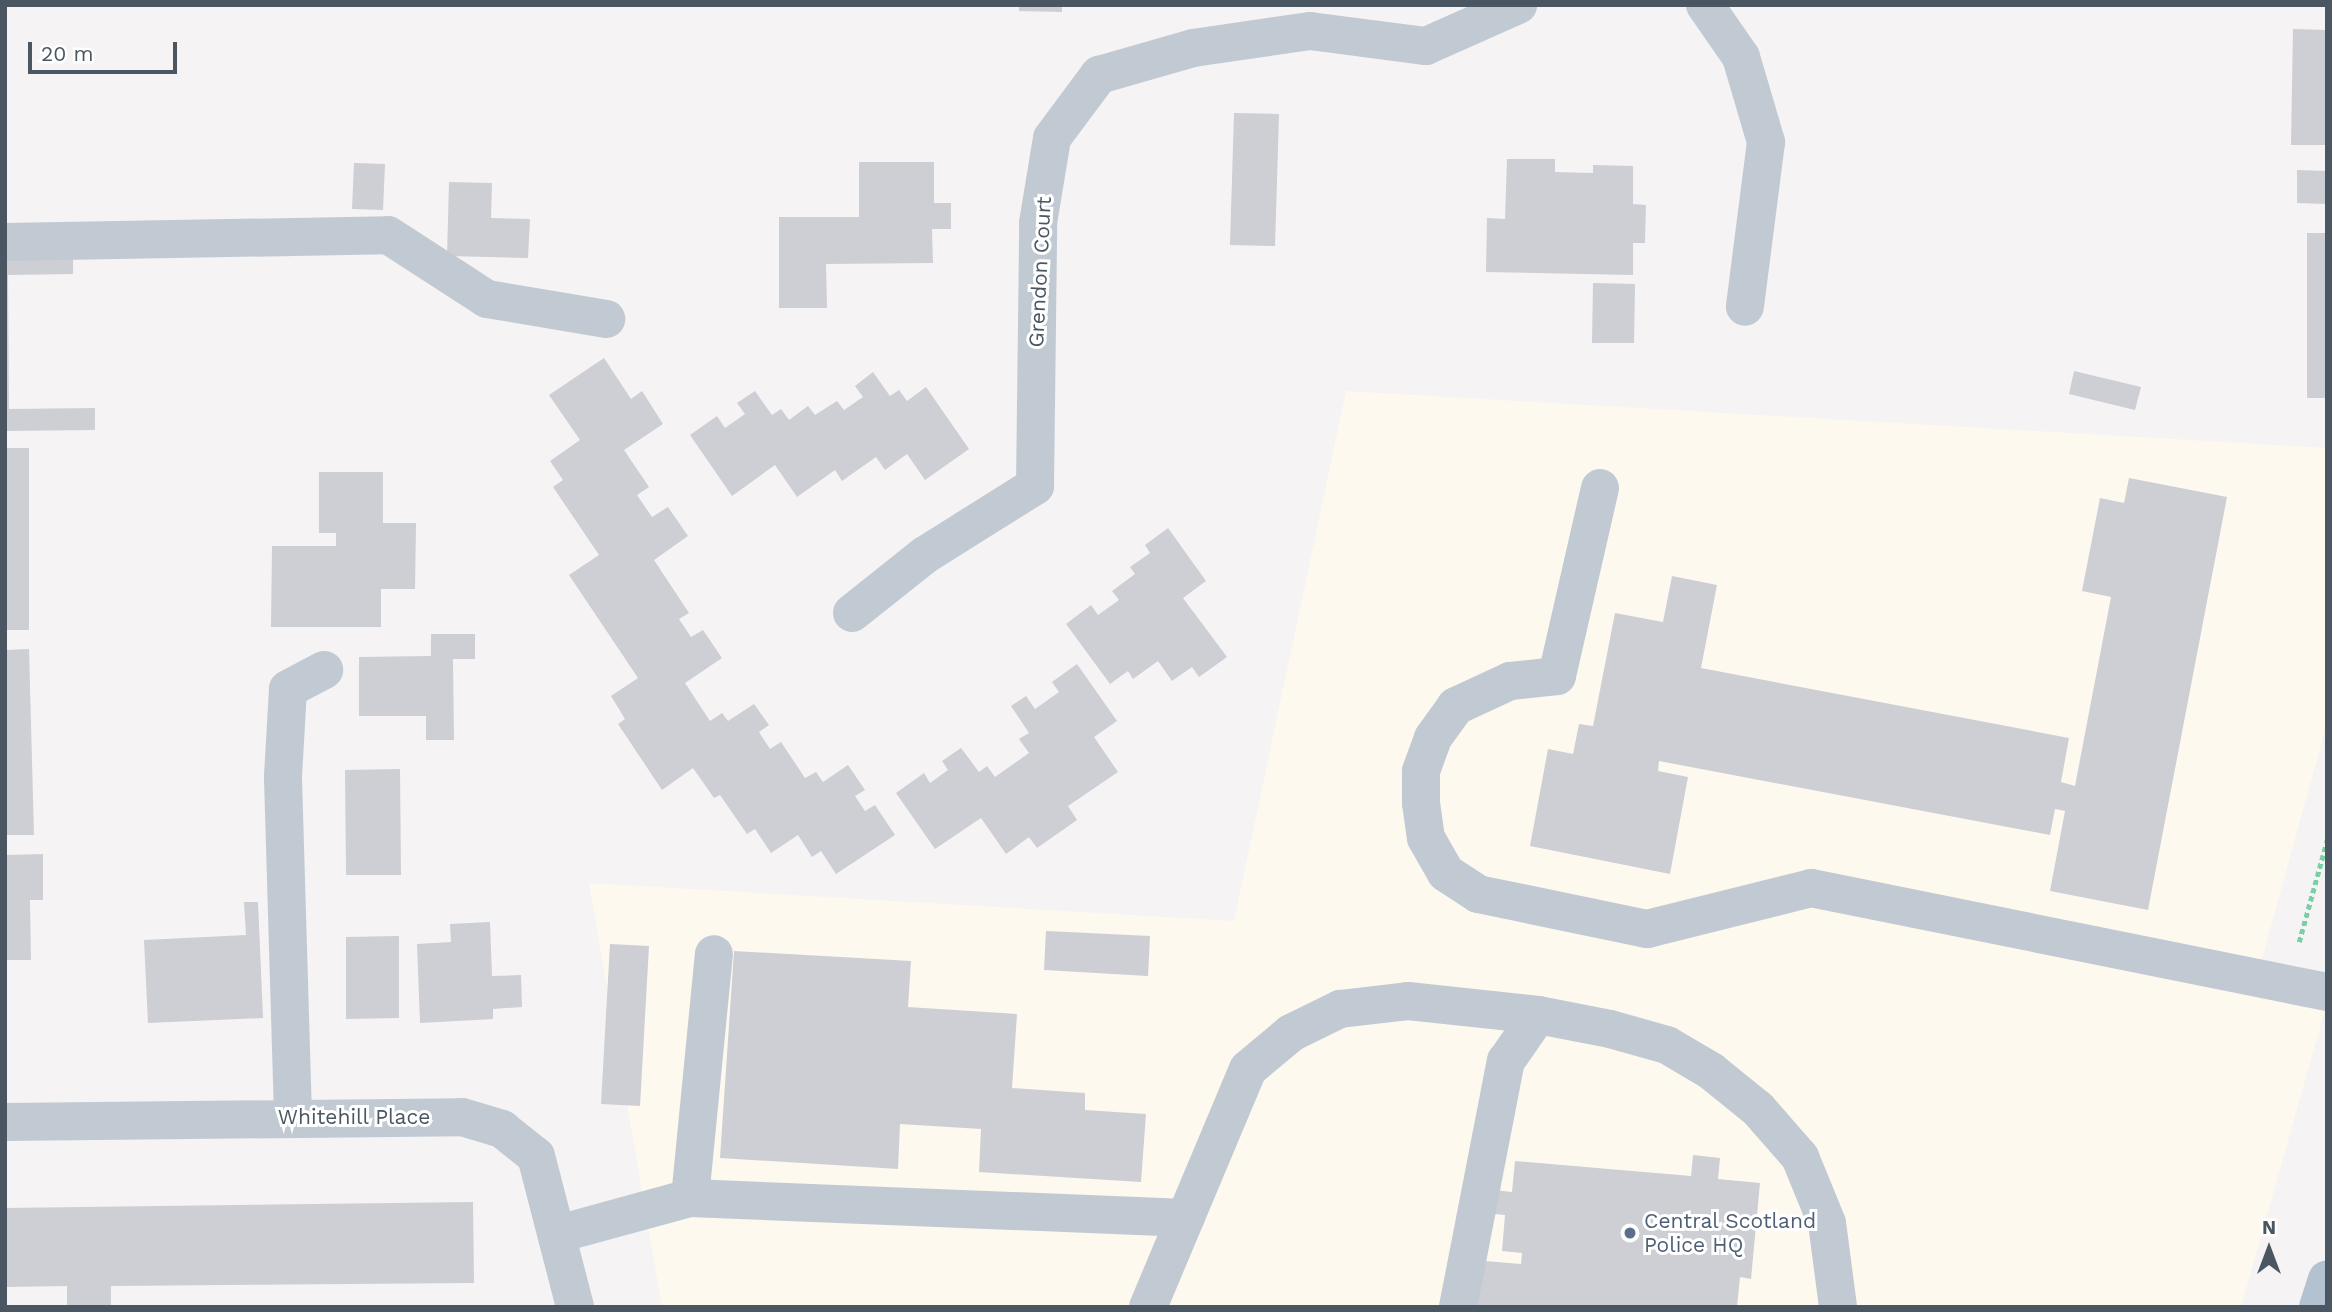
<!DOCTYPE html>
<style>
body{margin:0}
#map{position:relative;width:2332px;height:1312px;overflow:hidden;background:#f5f3f3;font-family:"Work Sans",sans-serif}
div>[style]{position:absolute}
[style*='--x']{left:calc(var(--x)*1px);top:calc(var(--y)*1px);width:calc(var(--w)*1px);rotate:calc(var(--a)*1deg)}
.commercial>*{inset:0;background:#fdf9ef}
.building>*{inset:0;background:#cdcfd5}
.path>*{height:4.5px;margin-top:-2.25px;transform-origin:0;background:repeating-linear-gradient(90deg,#7ad0a6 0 5px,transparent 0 8.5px)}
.minor>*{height:38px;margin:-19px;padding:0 19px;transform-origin:19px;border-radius:19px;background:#c1cad2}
.major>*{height:38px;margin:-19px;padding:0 19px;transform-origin:19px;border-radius:19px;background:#b3c2d1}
.dots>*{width:19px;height:19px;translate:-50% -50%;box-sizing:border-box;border:4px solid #fff;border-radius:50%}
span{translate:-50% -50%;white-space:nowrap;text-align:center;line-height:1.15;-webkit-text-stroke:6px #fff;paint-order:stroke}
.street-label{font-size:21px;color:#4a5661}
.service-label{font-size:21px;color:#4e5e75}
.left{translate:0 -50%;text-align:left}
.frame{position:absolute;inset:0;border:7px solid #4a5661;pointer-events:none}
.north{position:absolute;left:2234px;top:1214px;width:70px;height:70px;-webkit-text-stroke:5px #fff;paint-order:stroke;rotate:0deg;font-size:19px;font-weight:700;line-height:28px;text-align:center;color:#4a5661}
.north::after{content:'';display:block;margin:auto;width:24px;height:32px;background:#4a5661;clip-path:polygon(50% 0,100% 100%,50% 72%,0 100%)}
.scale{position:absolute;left:28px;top:42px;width:149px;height:32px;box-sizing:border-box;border:4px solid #4a5661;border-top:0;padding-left:9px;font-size:21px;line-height:24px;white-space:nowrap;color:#4a5661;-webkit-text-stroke:5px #fff;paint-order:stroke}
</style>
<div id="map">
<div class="commercial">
<div style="clip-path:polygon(1346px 391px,2327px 448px,2327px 723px,2257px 977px,2327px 1003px,2241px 1307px,662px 1307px,589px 883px,1234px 921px)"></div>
</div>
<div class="building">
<div style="clip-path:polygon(1019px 5px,1062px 5px,1062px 12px,1019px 11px)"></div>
<div style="clip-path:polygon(2293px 29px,2327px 30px,2327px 145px,2291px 145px)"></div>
<div style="clip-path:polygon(1234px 113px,1279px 114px,1275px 246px,1230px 245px)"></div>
<div style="clip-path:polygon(1507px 159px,1555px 159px,1555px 172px,1593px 173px,1593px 165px,1633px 166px,1633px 204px,1646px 205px,1645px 243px,1633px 243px,1633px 275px,1486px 272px,1487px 218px,1505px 219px)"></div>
<div style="clip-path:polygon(859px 162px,934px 162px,934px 203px,951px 203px,951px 229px,932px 229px,933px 263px,826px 264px,827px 308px,779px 308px,779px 217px,859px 217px)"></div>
<div style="clip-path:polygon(354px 163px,385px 164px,383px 210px,352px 209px)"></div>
<div style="clip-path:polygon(2297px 170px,2327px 171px,2327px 204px,2297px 203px)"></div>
<div style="clip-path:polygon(449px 182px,492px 183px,491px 218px,530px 219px,528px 258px,447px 256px)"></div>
<div style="clip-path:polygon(2307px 233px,2327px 233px,2327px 398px,2307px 398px)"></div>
<div style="clip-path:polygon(5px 254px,73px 254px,73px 274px,8px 275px,9px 409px,95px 408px,95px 430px,5px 431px)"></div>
<div style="clip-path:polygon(1593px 283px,1635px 284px,1634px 343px,1592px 343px)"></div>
<div style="clip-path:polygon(604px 358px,631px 399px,642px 391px,663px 424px,624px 450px,649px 487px,637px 495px,652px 517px,668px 507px,688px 536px,654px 560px,689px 613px,679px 619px,691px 637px,703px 630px,722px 658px,685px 683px,710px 721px,722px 713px,728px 721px,754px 704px,769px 725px,759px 732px,770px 749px,781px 742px,805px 778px,816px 772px,823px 782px,848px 765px,865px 790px,855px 796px,865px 811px,875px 805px,895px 835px,836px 874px,821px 851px,812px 857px,798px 835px,771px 853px,755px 829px,747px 834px,720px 795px,714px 798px,693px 768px,662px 790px,618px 724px,625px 719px,611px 696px,638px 678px,569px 575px,599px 555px,553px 487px,563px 480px,550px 461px,580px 440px,549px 395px)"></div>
<div style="clip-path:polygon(2074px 371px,2141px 387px,2135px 410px,2069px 394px)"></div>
<div style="clip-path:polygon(873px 372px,890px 396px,899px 390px,907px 401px,926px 387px,969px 449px,925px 480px,907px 454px,885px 470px,876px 457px,842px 481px,835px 470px,797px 497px,775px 465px,732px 496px,690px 435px,717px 416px,725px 428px,745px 414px,737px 403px,755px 391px,772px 415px,781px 409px,789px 420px,808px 406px,815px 415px,837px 401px,844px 410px,863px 397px,855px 386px)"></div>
<div style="clip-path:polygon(5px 448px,29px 448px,29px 630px,5px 630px)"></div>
<div style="clip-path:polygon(319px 472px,383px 472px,383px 523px,416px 523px,415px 589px,381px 589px,381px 627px,271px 627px,272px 546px,336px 546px,336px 533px,319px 533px)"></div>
<div style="clip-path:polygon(2129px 478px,2227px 497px,2148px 910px,2050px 891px,2065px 811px,2055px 809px,2050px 835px,1659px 761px,1658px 771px,1688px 777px,1670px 874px,1530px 846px,1548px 749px,1573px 754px,1579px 724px,1593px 726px,1615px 613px,1663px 622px,1672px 576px,1717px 585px,1701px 668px,2069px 738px,2061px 782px,2075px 786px,2111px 597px,2082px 591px,2100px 498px,2124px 503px)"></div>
<div style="clip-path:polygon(1168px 528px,1206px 581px,1183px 598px,1227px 657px,1199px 677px,1192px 667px,1172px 681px,1158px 661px,1133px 679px,1128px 671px,1110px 684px,1066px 624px,1091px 605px,1098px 615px,1119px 600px,1112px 591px,1135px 574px,1130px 567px,1150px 553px,1145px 545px)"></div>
<div style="clip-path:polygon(431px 634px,475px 634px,475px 659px,453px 659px,454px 740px,426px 740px,426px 716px,359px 716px,359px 657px,431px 656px)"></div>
<div style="clip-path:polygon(29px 649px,34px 835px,5px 835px,5px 650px)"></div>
<div style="clip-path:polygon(1077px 664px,1117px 721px,1094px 737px,1118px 772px,1068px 806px,1077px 820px,1037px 848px,1029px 837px,1006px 854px,981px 818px,935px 849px,896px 793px,924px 773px,930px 783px,948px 770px,942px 761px,961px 748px,979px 772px,987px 766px,995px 777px,1029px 753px,1019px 739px,1029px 733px,1011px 706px,1026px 696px,1035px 709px,1059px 692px,1052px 682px)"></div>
<div style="clip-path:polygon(400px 769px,401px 875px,346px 875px,345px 770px)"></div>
<div style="clip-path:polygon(43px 854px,43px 900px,30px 900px,31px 960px,5px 960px,5px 855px)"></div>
<div style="clip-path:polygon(244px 902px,258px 902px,263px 1018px,148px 1023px,144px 940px,246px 935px)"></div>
<div style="clip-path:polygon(490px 922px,492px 976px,521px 975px,522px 1007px,493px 1009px,493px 1019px,420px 1023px,417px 944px,451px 942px,450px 924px)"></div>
<div style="clip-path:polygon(1046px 931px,1150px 936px,1148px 976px,1044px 970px)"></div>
<div style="clip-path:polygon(399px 936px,399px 1018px,346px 1019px,346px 937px)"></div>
<div style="clip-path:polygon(610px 944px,649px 946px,640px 1106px,601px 1104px)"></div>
<div style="clip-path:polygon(734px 951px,911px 961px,908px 1007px,1017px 1014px,1012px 1088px,1085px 1093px,1085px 1110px,1146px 1114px,1141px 1182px,979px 1172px,981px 1129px,900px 1124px,898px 1169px,720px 1158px)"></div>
<div style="clip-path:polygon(1693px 1155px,1720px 1158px,1718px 1179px,1760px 1183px,1751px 1279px,1740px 1277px,1737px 1307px,1469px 1307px,1473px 1260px,1521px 1264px,1522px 1253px,1502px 1251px,1505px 1215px,1483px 1213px,1486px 1189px,1512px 1192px,1515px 1161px,1691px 1176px)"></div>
<div style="clip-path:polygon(473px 1202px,474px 1283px,111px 1286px,111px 1307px,67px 1307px,67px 1286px,5px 1287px,5px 1208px)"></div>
</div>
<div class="path">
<div style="--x:2299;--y:942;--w:106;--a:-74.6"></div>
</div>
<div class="minor">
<div style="--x:1705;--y:5;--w:63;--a:55.3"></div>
<div style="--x:1741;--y:57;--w:89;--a:73.6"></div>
<div style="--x:1766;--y:142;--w:166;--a:97.3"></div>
<div style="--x:5;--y:242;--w:383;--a:-1"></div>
<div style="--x:388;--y:235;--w:118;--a:32.9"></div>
<div style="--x:487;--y:299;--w:121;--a:9.5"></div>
<div style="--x:1600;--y:488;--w:193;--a:102.9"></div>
<div style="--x:1557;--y:676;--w:47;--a:173.9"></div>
<div style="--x:1510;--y:681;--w:60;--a:155.2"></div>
<div style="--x:1456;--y:706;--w:39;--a:126"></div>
<div style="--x:1433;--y:738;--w:35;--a:110"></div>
<div style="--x:1421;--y:771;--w:32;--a:90"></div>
<div style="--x:1421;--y:803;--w:35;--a:82"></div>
<div style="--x:1426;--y:838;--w:40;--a:60.3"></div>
<div style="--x:1446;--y:873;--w:38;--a:33"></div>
<div style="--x:1478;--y:894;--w:173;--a:11.7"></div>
<div style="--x:1647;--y:929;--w:169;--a:-14"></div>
<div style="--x:1811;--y:888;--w:526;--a:11.4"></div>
<div style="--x:852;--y:613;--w:93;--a:-38.5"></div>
<div style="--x:925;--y:555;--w:130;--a:-32.1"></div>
<div style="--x:1035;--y:486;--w:263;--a:-89.3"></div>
<div style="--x:1038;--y:223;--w:86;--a:-80.6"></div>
<div style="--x:1052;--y:138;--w:79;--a:-53.3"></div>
<div style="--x:1099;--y:75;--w:98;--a:-16"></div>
<div style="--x:1193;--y:48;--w:118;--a:-8.3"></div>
<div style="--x:1310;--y:31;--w:117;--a:7.4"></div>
<div style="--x:1426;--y:46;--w:101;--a:-24"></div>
<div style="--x:293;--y:1116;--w:340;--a:-91.7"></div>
<div style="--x:283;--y:776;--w:87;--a:-86.7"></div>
<div style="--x:288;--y:689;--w:41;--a:-27.8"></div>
<div style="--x:5;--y:1122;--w:457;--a:-0.6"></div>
<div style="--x:462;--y:1117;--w:42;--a:16.7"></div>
<div style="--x:502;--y:1129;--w:43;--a:38.5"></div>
<div style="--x:536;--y:1156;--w:156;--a:75.5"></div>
<div style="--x:690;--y:1198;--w:245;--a:-84.4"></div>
<div style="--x:558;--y:1234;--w:137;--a:-15.3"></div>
<div style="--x:690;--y:1198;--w:496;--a:2.3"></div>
<div style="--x:1148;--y:1307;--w:258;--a:-67.2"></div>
<div style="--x:1248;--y:1069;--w:56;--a:-39.9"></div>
<div style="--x:1291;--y:1033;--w:55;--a:-26.1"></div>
<div style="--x:1340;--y:1009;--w:68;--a:-6.7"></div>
<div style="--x:1408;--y:1001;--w:131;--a:6.1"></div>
<div style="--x:1538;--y:1015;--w:73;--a:11"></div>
<div style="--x:1610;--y:1029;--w:59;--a:15.7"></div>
<div style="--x:1667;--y:1045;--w:51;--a:30.6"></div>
<div style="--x:1711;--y:1071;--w:60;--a:39"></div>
<div style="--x:1758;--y:1109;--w:64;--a:48.8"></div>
<div style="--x:1800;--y:1157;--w:71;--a:67.8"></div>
<div style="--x:1827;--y:1223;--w:85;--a:82.5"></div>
<div style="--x:1458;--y:1307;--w:251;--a:-79"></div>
<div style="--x:1506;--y:1061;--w:56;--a:-55.2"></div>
</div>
<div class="major">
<div style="--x:2318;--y:1307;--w:29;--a:-72"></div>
</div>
<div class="dots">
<div style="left:1630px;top:1233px;background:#5c6f8a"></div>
</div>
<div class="street-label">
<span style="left:1040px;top:272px;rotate:-87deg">Grendon Court</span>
<span style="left:354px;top:1117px">Whitehill Place</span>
</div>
<div class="service-label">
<span class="left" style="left:1644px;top:1233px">Central Scotland<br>Police HQ</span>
</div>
<div class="frame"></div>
<div class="north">N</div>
<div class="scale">20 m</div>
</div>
